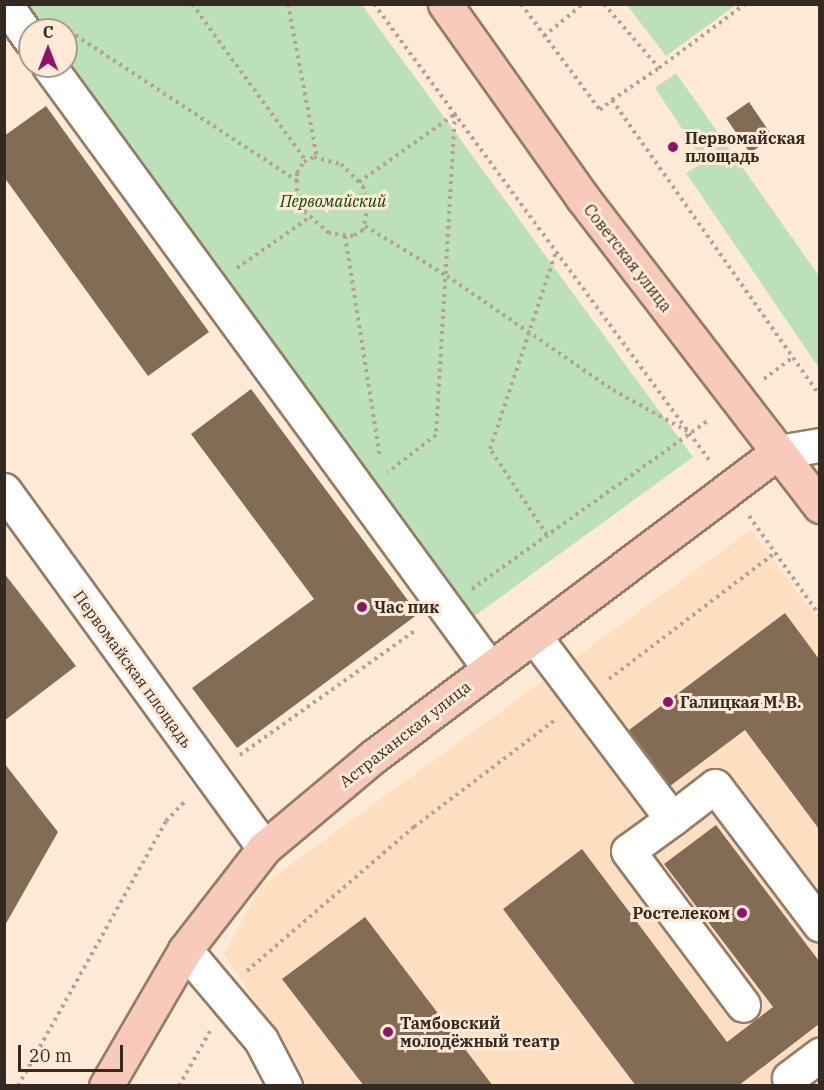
<!DOCTYPE html>
<meta charset="utf-8">
<style>
body{margin:0}
#map{position:relative;width:824px;height:1090px;overflow:hidden;background:#feead6;font-family:"IBM Plex Serif",serif}
div>[style]{position:absolute}
.built>*{inset:0;background:#ffdfc1}
.green>*{inset:0;background:#bce1b8}
.building>*{inset:0;background:#836c56}
.path>*{height:4px;margin-top:-2px;transform-origin:0;background:repeating-linear-gradient(90deg,#b2a292 0 3px,transparent 0 7.5px)}
.roads{filter:drop-shadow(2px 0 #947d67) drop-shadow(-2px 0 #947d67) drop-shadow(0 2px #947d67) drop-shadow(0 -2px #947d67)}
.minor>*{height:33px;margin:-16.5px;padding:0 16.5px;transform-origin:16.5px;border-radius:16.5px;background:#fff}
.major>*{height:33px;margin:-16.5px;padding:0 16.5px;transform-origin:16.5px;border-radius:16.5px;background:#f8cabb}
.dots>*{width:16px;height:16px;translate:-50% -50%;box-sizing:border-box;border:3px solid #feead6;border-radius:50%}
span{translate:-50% -50%;white-space:nowrap;text-align:center;line-height:1.15;-webkit-text-stroke:6px #feead6;paint-order:stroke}
.poi-label{font-size:16px;color:#342a21;font-weight:700}
.left{translate:0 -50%;text-align:left}
.right{translate:-100% -50%;text-align:right}
.park-label{font-size:16px;color:#084407;font-style:italic}
.street-label{font-size:16px;color:#342a21}
.frame{position:absolute;inset:0;border:6px solid #342a21;pointer-events:none}
.north{position:absolute;left:18px;top:18px;width:60px;height:60px;box-sizing:border-box;background:#feead6;border:2px solid #ad9d8e;border-radius:50%;rotate:0deg;font-size:16px;font-weight:700;line-height:24px;text-align:center;color:#342a21}
.north::after{content:'';display:block;margin:auto;width:21px;height:27px;background:#94116a;clip-path:polygon(50% 0,100% 100%,50% 72%,0 100%)}
.scale{position:absolute;left:18px;top:1045px;width:105px;height:27px;box-sizing:border-box;border:3px solid #342a21;border-top:0;padding-left:8px;font-size:18px;line-height:21px;white-space:nowrap;color:#342a21;-webkit-text-stroke:4px #feead6;paint-order:stroke}
</style>
<div id="map">
<div class="built">
<div style="clip-path:polygon(751px 530px,819px 621px,819px 1085px,308px 1085px,224px 954px,261px 886px)"></div>
</div>
<div class="green">
<div style="clip-path:polygon(17px 5px,362px 5px,693px 457px,469px 620px,66px 66px,66px 30px,36px 30px)"></div>
<div style="clip-path:polygon(627px 5px,736px 5px,666px 56px)"></div>
<div style="clip-path:polygon(676px 73px,819px 276px,819px 368px,686px 173px,704px 162px,655px 88px)"></div>
</div>
<div class="building">
<div style="clip-path:polygon(749px 102px,773px 137px,750px 153px,726px 118px)"></div>
<div style="clip-path:polygon(46px 106px,209px 332px,148px 376px,4px 177px,4px 136px)"></div>
<div style="clip-path:polygon(251px 389px,418px 614px,237px 748px,192px 688px,314px 599px,191px 434px)"></div>
<div style="clip-path:polygon(4px 573px,76px 666px,4px 721px)"></div>
<div style="clip-path:polygon(785px 613px,819px 659px,819px 829px,745px 730px,670px 786px,629px 730px)"></div>
<div style="clip-path:polygon(4px 763px,58px 832px,4px 927px)"></div>
<div style="clip-path:polygon(716px 825px,819px 961px,819px 1024px,738px 1086px,636px 1086px,503px 909px,582px 849px,727px 1042px,773px 1007px,664px 864px)"></div>
<div style="clip-path:polygon(365px 917px,493px 1086px,364px 1086px,282px 979px)"></div>
</div>
<div class="path">
<div style="left:192px;top:4px;width:194px;rotate:54deg"></div>
<div style="left:288px;top:4px;width:156px;rotate:79.3deg"></div>
<div style="left:374px;top:4px;width:567px;rotate:53.68deg"></div>
<div style="left:521px;top:4px;width:132px;rotate:53.3deg"></div>
<div style="left:600px;top:110px;width:16px;rotate:-40deg"></div>
<div style="left:612px;top:100px;width:362px;rotate:54.9deg"></div>
<div style="left:604px;top:4px;width:84px;rotate:49.3deg"></div>
<div style="left:659px;top:68px;width:107px;rotate:-36.7deg"></div>
<div style="left:63px;top:27px;width:280px;rotate:33.3deg"></div>
<div style="left:544px;top:36px;width:50px;rotate:-39.4deg"></div>
<div style="left:612px;top:100px;width:57px;rotate:-34.2deg"></div>
<div style="left:314px;top:157px;width:28px;rotate:15deg"></div>
<div style="left:341px;top:164px;width:31px;rotate:45deg"></div>
<div style="left:363px;top:186px;width:21px;rotate:76deg"></div>
<div style="left:368px;top:206px;width:25px;rotate:102deg"></div>
<div style="left:363px;top:230px;width:12px;rotate:149deg"></div>
<div style="left:353px;top:236px;width:24px;rotate:-173deg"></div>
<div style="left:329px;top:233px;width:32px;rotate:-139deg"></div>
<div style="left:305px;top:212px;width:22px;rotate:-111deg"></div>
<div style="left:297px;top:191px;width:18px;rotate:-90deg"></div>
<div style="left:297px;top:173px;width:13px;rotate:-58deg"></div>
<div style="left:304px;top:162px;width:11px;rotate:-27deg"></div>
<div style="left:359px;top:182px;width:118px;rotate:-35.3deg"></div>
<div style="left:455px;top:114px;width:322px;rotate:93.4deg"></div>
<div style="left:436px;top:435px;width:61px;rotate:142.4deg"></div>
<div style="left:365px;top:226px;width:96px;rotate:31.4deg"></div>
<div style="left:447px;top:276px;width:201px;rotate:34.5deg"></div>
<div style="left:613px;top:390px;width:85px;rotate:29deg"></div>
<div style="left:345px;top:236px;width:225px;rotate:81deg"></div>
<div style="left:237px;top:268px;width:89px;rotate:-34.9deg"></div>
<div style="left:764px;top:379px;width:36px;rotate:-37deg"></div>
<div style="left:749px;top:516px;width:123px;rotate:54.6deg"></div>
<div style="left:547px;top:535px;width:103px;rotate:-123.5deg"></div>
<div style="left:490px;top:449px;width:208px;rotate:-71.5deg"></div>
<div style="left:472px;top:589px;width:292px;rotate:-35.5deg"></div>
<div style="left:609px;top:679px;width:208px;rotate:-37.2deg"></div>
<div style="left:240px;top:755px;width:217px;rotate:-35.4deg"></div>
<div style="left:247px;top:971px;width:221px;rotate:-40.8deg"></div>
<div style="left:414px;top:827px;width:177px;rotate:-37.2deg"></div>
<div style="left:18px;top:1086px;width:304px;rotate:-60.8deg"></div>
<div style="left:166px;top:821px;width:29px;rotate:-46deg"></div>
<div style="left:179px;top:1086px;width:63px;rotate:-60.6deg"></div>
</div>
<div class="roads">
<div class="minor">
<div style="left:5px;top:4px;width:43px;rotate:54.5deg"></div>
<div style="left:49px;top:66px;width:747px;rotate:53.82deg"></div>
<div style="left:778px;top:452px;width:43px;rotate:-9.5deg"></div>
<div style="left:4px;top:490px;width:442px;rotate:54deg"></div>
<div style="left:534px;top:636px;width:229px;rotate:53deg"></div>
<div style="left:672px;top:819px;width:54px;rotate:144deg"></div>
<div style="left:628px;top:851px;width:192px;rotate:53.2deg"></div>
<div style="left:672px;top:819px;width:54px;rotate:-37.5deg"></div>
<div style="left:715px;top:786px;width:174px;rotate:52.9deg"></div>
<div style="left:185px;top:950px;width:118px;rotate:49.8deg"></div>
<div style="left:261px;top:1040px;width:52px;rotate:62.4deg"></div>
<div style="left:789px;top:1078px;width:39px;rotate:-37deg"></div>
</div>
<div class="major">
<div style="left:445px;top:4px;width:237px;rotate:54.6deg"></div>
<div style="left:582px;top:197px;width:390px;rotate:52.4deg"></div>
<div style="left:106px;top:1086px;width:157px;rotate:-59.8deg"></div>
<div style="left:185px;top:950px;width:129px;rotate:-52.2deg"></div>
<div style="left:264px;top:848px;width:143px;rotate:-39.9deg"></div>
<div style="left:374px;top:756px;width:506px;rotate:-36.96deg"></div>
</div>
</div>
<div class="dots">
<div style="left:673px;top:147px;background:#94116a"></div>
<div style="left:362px;top:607px;background:#94116a"></div>
<div style="left:668px;top:702px;background:#94116a"></div>
<div style="left:742px;top:913px;background:#94116a"></div>
<div style="left:388px;top:1032px;background:#94116a"></div>
</div>
<div class="poi-label">
<span class="left" style="left:685px;top:147px">Первомайская<br>площадь</span>
<span class="left" style="left:374px;top:607px">Час пик</span>
<span class="left" style="left:680px;top:702px">Галицкая М. В.</span>
<span class="right" style="left:730px;top:913px">Ростелеком</span>
<span class="left" style="left:400px;top:1032px">Тамбовский<br>молодёжный театр</span>
</div>
<div class="park-label">
<span style="left:333px;top:201px">Первомайский</span>
</div>
<div class="street-label">
<span style="left:628px;top:258px;rotate:52deg">Советская улица</span>
<span style="left:133px;top:669px;rotate:54deg">Первомайская площадь</span>
<span style="left:405px;top:734px;rotate:-38deg">Астраханская улица</span>
</div>
<div class="frame"></div>
<div class="north">С</div>
<div class="scale">20 m</div>
</div>
